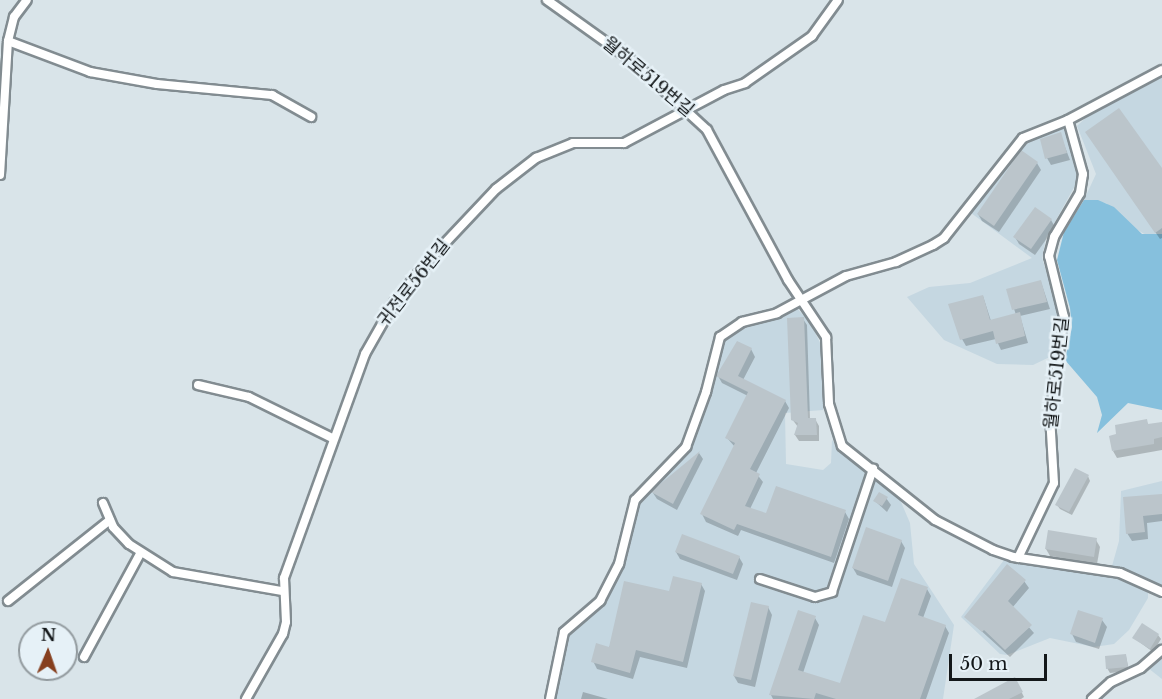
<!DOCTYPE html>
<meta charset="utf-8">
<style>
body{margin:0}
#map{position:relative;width:1162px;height:699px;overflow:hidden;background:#d9e4e9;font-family:"Libre Baskerville","Noto Sans KR",serif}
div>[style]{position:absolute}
.built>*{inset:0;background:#c5d7e1}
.green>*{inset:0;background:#86c0dd}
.shadow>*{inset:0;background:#0003}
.building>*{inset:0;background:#bbc5cb}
.roads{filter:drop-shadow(2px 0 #828c91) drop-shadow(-2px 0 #828c91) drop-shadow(0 2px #828c91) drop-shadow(0 -2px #828c91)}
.service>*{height:8px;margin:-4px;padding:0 4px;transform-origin:4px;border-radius:4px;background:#fff}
span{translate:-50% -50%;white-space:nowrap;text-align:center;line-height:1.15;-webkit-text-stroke:5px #e6f1f7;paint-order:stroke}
.street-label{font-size:18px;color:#131719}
.north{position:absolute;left:18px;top:621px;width:60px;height:60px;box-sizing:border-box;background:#e6f1f7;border:2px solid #929a9e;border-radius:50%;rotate:2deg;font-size:16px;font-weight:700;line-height:24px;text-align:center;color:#131719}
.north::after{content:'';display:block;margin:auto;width:21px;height:27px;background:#863f1e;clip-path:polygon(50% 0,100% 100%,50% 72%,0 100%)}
.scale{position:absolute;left:949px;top:654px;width:98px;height:27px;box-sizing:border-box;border:3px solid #131719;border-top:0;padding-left:8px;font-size:18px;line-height:21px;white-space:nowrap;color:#131719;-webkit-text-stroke:4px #e6f1f7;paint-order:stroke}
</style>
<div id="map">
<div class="built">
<div style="clip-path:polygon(1162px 76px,1162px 234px,1150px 237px,1132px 227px,1106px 203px,1084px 200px,1096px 174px,1077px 126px,1094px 110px)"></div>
<div style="clip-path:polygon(1064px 126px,1077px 160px,1077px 182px,1046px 238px,1042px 258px,1057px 305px,1056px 354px,1033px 365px,997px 364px,944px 340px,907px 297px,929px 287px,970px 283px,1032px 258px,971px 213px,1019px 148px,1033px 137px)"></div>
<div style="clip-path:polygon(795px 306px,811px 324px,824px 351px,823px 410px,785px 413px,786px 464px,823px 470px,831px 463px,832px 440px,850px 460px,898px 495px,910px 523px,914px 564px,954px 625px,943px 699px,555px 699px,568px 632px,598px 611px,621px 573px,639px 500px,691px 447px,711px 395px,724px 342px,737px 331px,775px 318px)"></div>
<div style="clip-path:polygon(1162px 481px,1162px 586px,1112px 566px,1119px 541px,1121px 491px)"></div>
<div style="clip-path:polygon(1004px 560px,1125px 580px,1148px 592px,1148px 598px,1129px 630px,1114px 644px,1094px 647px,1050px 638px,1007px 655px,1000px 654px,961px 617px)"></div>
<div style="clip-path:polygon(1162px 654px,1162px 679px,1148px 668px)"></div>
</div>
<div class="green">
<div style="clip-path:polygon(1084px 200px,1098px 200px,1114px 207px,1142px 234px,1162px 234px,1162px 410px,1128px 403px,1097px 433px,1102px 415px,1097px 397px,1065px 360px,1072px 327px,1070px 308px,1057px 260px,1064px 232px)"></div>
</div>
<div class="shadow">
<div style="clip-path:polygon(1060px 134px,1070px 160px,1051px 165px,1047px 158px)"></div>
<div style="clip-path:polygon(1091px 139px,1162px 172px,1162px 238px,1160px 239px)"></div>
<div style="clip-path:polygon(1037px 163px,1041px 170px,999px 232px,982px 221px,978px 214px)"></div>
<div style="clip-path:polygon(1051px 220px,1055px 227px,1035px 255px,1019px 244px,1015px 237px)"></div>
<div style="clip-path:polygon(1041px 282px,1050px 309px,1020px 316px,1028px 343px,1001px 350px,996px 339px,966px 346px,962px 339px,983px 296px,991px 321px,1016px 315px,1008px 290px)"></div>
<div style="clip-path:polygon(803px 319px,807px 325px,810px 419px,815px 419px,819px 426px,819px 441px,799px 441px,795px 435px,798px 427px,792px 419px)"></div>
<div style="clip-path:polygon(751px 349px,755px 357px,743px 380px,785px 401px,789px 408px,756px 473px,763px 482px,750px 509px,767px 515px,845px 512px,849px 519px,834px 563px,741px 530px,738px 536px,706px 522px,702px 514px,735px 447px,727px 438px,748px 396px,722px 383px,718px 376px)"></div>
<div style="clip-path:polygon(1146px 421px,1149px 425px,1162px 423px,1162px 450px,1117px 458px,1113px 451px)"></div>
<div style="clip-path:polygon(699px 453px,703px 459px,677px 510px,657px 499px,653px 493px)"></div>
<div style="clip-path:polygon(1088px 476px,1090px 481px,1072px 515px,1060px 509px,1057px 505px)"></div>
<div style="clip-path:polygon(1162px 495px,1162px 521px,1147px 523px,1148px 539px,1132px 541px,1127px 533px)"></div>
<div style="clip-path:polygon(886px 498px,891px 505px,887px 512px,875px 501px)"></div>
<div style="clip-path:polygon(1096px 540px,1100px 547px,1097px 564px,1050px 556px,1046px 549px)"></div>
<div style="clip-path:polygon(901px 541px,905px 548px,892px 587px,857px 575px,853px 568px)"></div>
<div style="clip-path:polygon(676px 552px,739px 557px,743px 564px,737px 580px,680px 559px)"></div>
<div style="clip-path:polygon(1024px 581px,1029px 588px,1012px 608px,1034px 633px,1010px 657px,966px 617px)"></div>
<div style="clip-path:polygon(701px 584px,705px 591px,687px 668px,640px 657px,633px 679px,597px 669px,593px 661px,670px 593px)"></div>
<div style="clip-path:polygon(927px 589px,931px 596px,923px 618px,945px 626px,949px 633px,926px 699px,773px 699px,771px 695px,815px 618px,819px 625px,803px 673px,840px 685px,886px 624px)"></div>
<div style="clip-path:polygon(768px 607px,772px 615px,755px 687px,738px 683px,734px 676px)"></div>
<div style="clip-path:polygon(1102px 620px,1107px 627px,1099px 649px,1076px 642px,1072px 634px)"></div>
<div style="clip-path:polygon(1158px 635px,1161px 639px,1153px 652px,1134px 638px)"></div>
<div style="clip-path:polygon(1126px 656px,1129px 671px,1110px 673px,1107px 668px)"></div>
<div style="clip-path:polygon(1015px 679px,1024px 697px,1021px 699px,980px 699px)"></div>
<div style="clip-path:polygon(583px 692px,608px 699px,581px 699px)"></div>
</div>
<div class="building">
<div style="clip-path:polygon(1119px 108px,1162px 168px,1162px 228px,1155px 233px,1085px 132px)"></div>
<div style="clip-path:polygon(1061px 132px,1067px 153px,1045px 159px,1040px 139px)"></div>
<div style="clip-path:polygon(1021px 150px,1038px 162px,994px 226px,977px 214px)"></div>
<div style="clip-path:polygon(1035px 207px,1052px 219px,1031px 249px,1013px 237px)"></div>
<div style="clip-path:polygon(1041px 280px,1047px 302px,1012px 310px,1006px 289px)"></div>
<div style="clip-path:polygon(983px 295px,990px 320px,1020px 312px,1025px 336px,996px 344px,993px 331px,960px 340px,948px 304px)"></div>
<div style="clip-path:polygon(804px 317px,808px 418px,816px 418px,817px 435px,794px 435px,798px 423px,791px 420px,787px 318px)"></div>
<div style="clip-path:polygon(737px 341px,752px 348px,738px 376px,786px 400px,750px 469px,760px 474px,745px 506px,766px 513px,776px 486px,846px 510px,831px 557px,737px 524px,734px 530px,700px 514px,735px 443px,725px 438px,748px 392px,716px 376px)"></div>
<div style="clip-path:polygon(1147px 419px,1148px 424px,1162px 422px,1162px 437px,1154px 439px,1154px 444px,1112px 451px,1109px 436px,1116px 434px,1115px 425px)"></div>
<div style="clip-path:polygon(700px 451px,673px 504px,651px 492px,654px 489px)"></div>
<div style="clip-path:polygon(1075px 468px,1089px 475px,1069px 512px,1055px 505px)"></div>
<div style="clip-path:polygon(879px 492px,888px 497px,882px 506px,873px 501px)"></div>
<div style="clip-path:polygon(1162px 494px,1162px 514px,1143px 516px,1145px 532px,1126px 534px,1123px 497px)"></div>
<div style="clip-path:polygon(866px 527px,902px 540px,888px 581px,852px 568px)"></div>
<div style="clip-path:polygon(1048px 530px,1097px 538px,1094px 557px,1045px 549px)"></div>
<div style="clip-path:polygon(682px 534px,740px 556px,733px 574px,675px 552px)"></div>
<div style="clip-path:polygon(1007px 564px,1026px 580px,1008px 601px,1032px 625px,1005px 650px,984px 630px,982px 632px,964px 617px)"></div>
<div style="clip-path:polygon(673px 576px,702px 583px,683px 662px,636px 650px,630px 673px,591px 662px,596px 643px,609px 647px,624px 581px,669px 591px)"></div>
<div style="clip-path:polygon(901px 578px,928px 587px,918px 615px,946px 625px,920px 699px,836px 699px,816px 693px,814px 699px,769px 695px,798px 610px,816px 616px,798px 670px,840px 683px,863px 615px,885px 622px)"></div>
<div style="clip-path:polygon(751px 602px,769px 606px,751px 680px,733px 676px)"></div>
<div style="clip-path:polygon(1078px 610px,1103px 618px,1095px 643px,1070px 634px)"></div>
<div style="clip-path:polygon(1142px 623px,1159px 634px,1150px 649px,1132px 638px)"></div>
<div style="clip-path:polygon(1126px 654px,1128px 667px,1106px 669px,1105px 656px)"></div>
<div style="clip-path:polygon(1015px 677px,1023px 692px,1009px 699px,974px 699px)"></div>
</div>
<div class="roads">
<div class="service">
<div style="left:547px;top:0;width:103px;rotate:35.5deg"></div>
<div style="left:631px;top:60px;width:103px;rotate:42.6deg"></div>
<div style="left:707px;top:130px;width:170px;rotate:61.6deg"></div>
<div style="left:788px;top:280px;width:69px;rotate:56.3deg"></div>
<div style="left:826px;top:337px;width:67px;rotate:87.4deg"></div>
<div style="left:829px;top:404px;width:44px;rotate:72.8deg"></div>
<div style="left:842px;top:446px;width:119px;rotate:38.5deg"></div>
<div style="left:935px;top:520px;width:65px;rotate:27.3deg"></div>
<div style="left:993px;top:550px;width:21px;rotate:19deg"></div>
<div style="left:1013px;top:557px;width:108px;rotate:8.5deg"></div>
<div style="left:1120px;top:573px;width:46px;rotate:24.3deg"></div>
<div style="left:8px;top:41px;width:88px;rotate:20.7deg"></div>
<div style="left:90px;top:72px;width:68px;rotate:10.2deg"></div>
<div style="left:157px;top:84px;width:116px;rotate:5.5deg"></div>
<div style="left:272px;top:95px;width:45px;rotate:29.4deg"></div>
<div style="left:0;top:175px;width:134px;rotate:-86.6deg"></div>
<div style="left:8px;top:41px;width:25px;rotate:-76deg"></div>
<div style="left:14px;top:17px;width:21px;rotate:-53deg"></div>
<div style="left:198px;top:385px;width:52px;rotate:13.2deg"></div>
<div style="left:249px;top:397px;width:93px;rotate:26.3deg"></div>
<div style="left:103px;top:503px;width:26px;rotate:67deg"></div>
<div style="left:113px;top:527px;width:23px;rotate:47deg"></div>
<div style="left:129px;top:544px;width:52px;rotate:32.5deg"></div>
<div style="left:173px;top:572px;width:111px;rotate:9.9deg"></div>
<div style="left:1018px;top:558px;width:83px;rotate:-64.4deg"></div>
<div style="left:1054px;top:483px;width:67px;rotate:-93.4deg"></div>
<div style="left:1050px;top:416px;width:100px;rotate:-82deg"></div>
<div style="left:1064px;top:317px;width:63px;rotate:-103.8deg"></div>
<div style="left:1049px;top:256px;width:20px;rotate:-75deg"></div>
<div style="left:1054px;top:237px;width:51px;rotate:-59.4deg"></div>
<div style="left:1080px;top:193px;width:19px;rotate:-81deg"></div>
<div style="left:1083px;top:174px;width:56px;rotate:-105.5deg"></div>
<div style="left:760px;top:579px;width:58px;rotate:18.1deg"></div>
<div style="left:815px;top:597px;width:18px;rotate:-16deg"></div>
<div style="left:832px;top:592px;width:130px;rotate:-71.6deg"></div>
<div style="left:8px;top:601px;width:130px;rotate:-38.5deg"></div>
<div style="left:84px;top:657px;width:119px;rotate:-61.5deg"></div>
<div style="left:246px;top:699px;width:75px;rotate:-60.4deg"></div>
<div style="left:283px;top:634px;width:12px;rotate:-76deg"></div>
<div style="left:286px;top:622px;width:44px;rotate:-92.6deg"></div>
<div style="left:284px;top:578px;width:238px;rotate:-70.1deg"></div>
<div style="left:365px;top:354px;width:59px;rotate:-60.4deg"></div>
<div style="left:394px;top:303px;width:55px;rotate:-50.9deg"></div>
<div style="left:429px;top:260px;width:98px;rotate:-46.7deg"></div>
<div style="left:496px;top:189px;width:51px;rotate:-37.8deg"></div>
<div style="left:536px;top:158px;width:40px;rotate:-22deg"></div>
<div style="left:573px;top:143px;width:51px"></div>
<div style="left:624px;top:143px;width:113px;rotate:-27.9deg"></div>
<div style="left:724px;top:90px;width:22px;rotate:-18deg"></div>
<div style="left:745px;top:83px;width:82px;rotate:-35deg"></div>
<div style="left:812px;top:36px;width:44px;rotate:-54.2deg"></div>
<div style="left:550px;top:699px;width:68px;rotate:-78.2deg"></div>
<div style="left:564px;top:632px;width:48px;rotate:-40.7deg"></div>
<div style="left:600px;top:601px;width:42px;rotate:-62.8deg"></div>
<div style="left:619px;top:564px;width:66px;rotate:-76deg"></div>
<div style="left:635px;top:500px;width:74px;rotate:-46.1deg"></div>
<div style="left:686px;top:447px;width:59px;rotate:-70deg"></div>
<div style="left:706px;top:392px;width:57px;rotate:-75.7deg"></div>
<div style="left:720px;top:337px;width:27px;rotate:-34deg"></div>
<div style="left:742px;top:322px;width:36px;rotate:-14deg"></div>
<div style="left:777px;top:313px;width:78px;rotate:-28.2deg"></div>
<div style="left:846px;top:276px;width:52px;rotate:-15.6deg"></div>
<div style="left:896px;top:262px;width:41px;rotate:-24.7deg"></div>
<div style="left:933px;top:245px;width:13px;rotate:-32deg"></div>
<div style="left:944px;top:238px;width:127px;rotate:-51.7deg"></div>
<div style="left:1023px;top:138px;width:48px;rotate:-21.8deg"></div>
<div style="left:1068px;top:120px;width:106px;rotate:-28deg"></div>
<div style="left:1092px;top:699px;width:25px;rotate:-42deg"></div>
<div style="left:1111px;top:682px;width:33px;rotate:-25deg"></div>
<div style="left:1141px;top:668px;width:28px;rotate:-41deg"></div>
</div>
</div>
<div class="street-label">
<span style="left:648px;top:77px;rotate:40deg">월하로519번길</span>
<span style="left:414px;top:283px;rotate:-52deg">귀전로56번길</span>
<span style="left:1057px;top:373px;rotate:-84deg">월하로519번길</span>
</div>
<div class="north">N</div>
<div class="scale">50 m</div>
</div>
